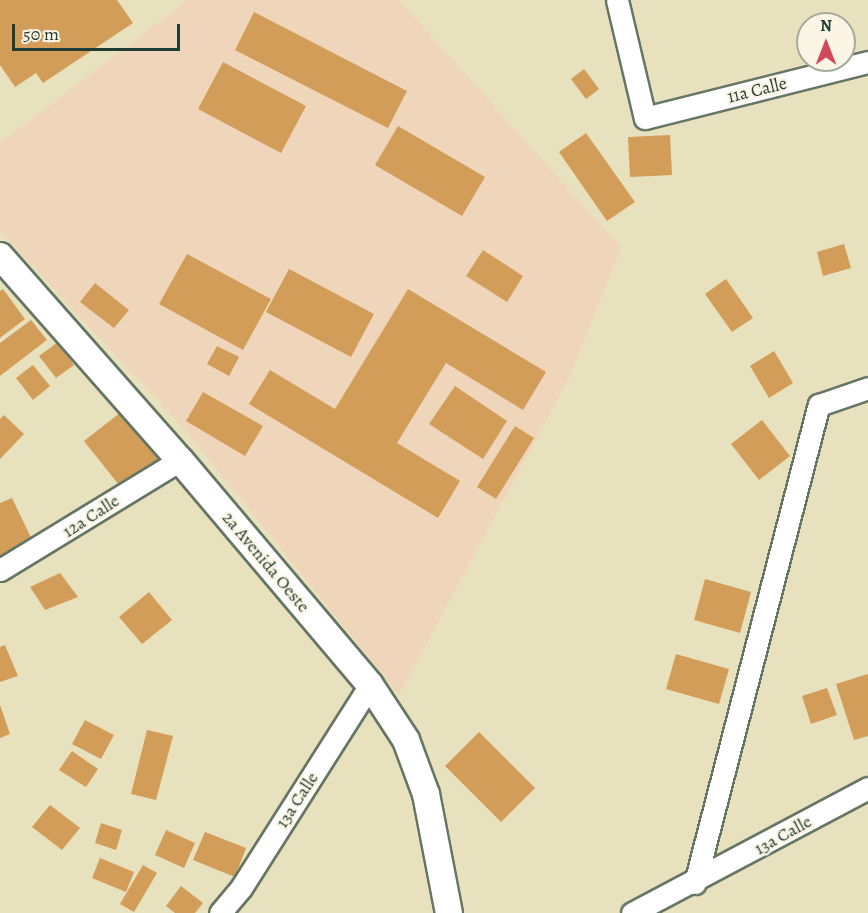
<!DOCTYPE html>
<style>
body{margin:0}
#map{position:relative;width:868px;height:913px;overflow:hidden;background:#e8e1be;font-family:Alegreya,serif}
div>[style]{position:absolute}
.built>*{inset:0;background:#efd6bb}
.building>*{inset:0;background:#d29d58}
.roads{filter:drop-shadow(2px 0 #657664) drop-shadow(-2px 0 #657664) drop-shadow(0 2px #657664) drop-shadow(0 -2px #657664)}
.minor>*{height:21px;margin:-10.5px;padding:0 10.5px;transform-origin:10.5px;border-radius:10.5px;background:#fff}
.tertiary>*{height:26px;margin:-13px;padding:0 13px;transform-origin:13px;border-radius:13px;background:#fff}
span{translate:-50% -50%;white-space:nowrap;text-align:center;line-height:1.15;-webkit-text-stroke:4.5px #fcf5e5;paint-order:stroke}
.street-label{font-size:18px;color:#1f3d34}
.north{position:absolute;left:796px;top:12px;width:60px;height:60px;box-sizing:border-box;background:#fcf5e5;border:2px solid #a4ab9e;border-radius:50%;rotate:0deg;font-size:16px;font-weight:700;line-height:24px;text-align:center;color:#1f3d34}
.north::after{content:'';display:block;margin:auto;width:21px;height:27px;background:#d1495b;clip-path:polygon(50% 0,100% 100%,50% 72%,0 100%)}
.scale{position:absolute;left:12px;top:24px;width:168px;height:27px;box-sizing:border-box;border:3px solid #1f3d34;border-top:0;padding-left:8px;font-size:18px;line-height:21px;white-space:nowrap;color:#1f3d34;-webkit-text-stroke:4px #fcf5e5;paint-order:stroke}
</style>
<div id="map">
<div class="built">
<div style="clip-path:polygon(188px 0,399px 0,621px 248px,570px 376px,399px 695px,186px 431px,0 231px,0 143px)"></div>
</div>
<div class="building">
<div style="clip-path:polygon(0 0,117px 0,133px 23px,43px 83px,36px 73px,15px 87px,0 65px)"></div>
<div style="clip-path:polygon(254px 12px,407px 91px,388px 128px,235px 50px)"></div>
<div style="clip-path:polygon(223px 62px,306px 106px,281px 153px,198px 109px)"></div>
<div style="clip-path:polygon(584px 69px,599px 89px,586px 99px,571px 79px)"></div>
<div style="clip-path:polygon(398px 126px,485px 177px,462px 216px,375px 165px)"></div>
<div style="clip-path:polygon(586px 133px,635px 202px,607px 221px,559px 152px)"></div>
<div style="clip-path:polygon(670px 135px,672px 175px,630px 177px,628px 137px)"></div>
<div style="clip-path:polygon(844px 244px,851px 268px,823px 276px,817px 252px)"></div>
<div style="clip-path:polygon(483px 250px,523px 276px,507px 302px,466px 276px)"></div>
<div style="clip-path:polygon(187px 254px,271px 299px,243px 350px,159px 304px)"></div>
<div style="clip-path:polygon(289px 269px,374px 314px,351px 357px,266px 312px)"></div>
<div style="clip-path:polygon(726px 279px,753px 318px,732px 332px,705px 294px)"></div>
<div style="clip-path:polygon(95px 283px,129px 310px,114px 328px,80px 302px)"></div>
<div style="clip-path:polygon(3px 289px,25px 319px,0 338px,0 291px)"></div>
<div style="clip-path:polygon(408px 289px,546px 372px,523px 410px,446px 363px,397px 443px,460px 481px,438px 518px,249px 404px,270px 370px,335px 409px)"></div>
<div style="clip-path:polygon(31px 320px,47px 340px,0 376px,0 343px)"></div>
<div style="clip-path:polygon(58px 342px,74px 365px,56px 378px,39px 356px)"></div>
<div style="clip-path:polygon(217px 346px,239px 357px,229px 376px,207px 364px)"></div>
<div style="clip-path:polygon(774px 351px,793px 383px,769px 398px,750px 366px)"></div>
<div style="clip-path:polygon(33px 365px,50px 386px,33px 400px,16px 378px)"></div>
<div style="clip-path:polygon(455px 386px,507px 421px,483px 459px,429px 424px)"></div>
<div style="clip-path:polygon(203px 392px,263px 426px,245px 456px,186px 421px)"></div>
<div style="clip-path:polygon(125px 409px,164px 457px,123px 490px,84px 441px)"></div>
<div style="clip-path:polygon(4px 415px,24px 434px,0 459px,0 419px)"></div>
<div style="clip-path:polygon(762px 420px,790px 456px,759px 480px,731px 444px)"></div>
<div style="clip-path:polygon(515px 426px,534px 438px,496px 499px,477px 487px)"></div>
<div style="clip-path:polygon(12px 498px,35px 546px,0 563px,0 503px)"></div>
<div style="clip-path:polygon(60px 573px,78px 597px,45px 610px,30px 587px)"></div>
<div style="clip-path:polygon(705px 579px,751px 592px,740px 633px,694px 620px)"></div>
<div style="clip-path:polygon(149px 592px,172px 620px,142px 644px,119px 617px)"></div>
<div style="clip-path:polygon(5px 645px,18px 676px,0 682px,0 647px)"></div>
<div style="clip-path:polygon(676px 654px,729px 669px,719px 704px,666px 689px)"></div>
<div style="clip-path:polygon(868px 674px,868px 736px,854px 740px,836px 684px)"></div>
<div style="clip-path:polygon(827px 688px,837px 715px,811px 724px,802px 696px)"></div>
<div style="clip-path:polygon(0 705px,10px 734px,0 738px)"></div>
<div style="clip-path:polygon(85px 720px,114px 735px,101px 759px,72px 744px)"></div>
<div style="clip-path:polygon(147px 730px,173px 736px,156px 800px,131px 794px)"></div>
<div style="clip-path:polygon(479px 732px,535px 788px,501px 822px,445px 766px)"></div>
<div style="clip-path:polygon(72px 751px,98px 769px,86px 787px,59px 770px)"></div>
<div style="clip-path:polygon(50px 805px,80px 828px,62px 850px,32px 827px)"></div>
<div style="clip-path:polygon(101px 823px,122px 830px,116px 850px,95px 843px)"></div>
<div style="clip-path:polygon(166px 830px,195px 843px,184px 868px,155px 855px)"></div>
<div style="clip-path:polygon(205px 832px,246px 848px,235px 877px,193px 860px)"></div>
<div style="clip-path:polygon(100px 858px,134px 872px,126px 892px,92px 878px)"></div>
<div style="clip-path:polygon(143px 865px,157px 873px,134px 912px,120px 904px)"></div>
<div style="clip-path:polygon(181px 886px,203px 903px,195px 913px,175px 913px,166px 906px)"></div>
</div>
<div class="roads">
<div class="minor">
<div style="left:617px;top:0;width:121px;rotate:76.7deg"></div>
<div style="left:645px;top:118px;width:230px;rotate:-14.1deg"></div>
<div style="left:0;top:570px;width:211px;rotate:-31.4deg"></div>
<div style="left:695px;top:883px;width:494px;rotate:-75.5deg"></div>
<div style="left:819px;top:405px;width:52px;rotate:-19.1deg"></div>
<div style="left:220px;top:913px;width:33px;rotate:-50deg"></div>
<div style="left:241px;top:888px;width:241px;rotate:-57.6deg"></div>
<div style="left:632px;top:913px;width:267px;rotate:-27.9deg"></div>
</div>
<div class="tertiary">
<div style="left:0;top:256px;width:272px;rotate:48.6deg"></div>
<div style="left:180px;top:460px;width:294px;rotate:49.8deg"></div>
<div style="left:370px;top:685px;width:66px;rotate:56.8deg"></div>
<div style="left:406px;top:740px;width:58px;rotate:69.7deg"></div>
<div style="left:426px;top:794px;width:121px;rotate:79.1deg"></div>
</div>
</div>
<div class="street-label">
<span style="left:757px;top:90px;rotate:-14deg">11a Calle</span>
<span style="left:91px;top:516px;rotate:-33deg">12a Calle</span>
<span style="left:266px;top:562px;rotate:50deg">2a Avenida Oeste</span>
<span style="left:297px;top:800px;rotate:-57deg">13a Calle</span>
<span style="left:783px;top:835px;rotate:-29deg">13a Calle</span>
</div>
<div class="north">N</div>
<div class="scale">50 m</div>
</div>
